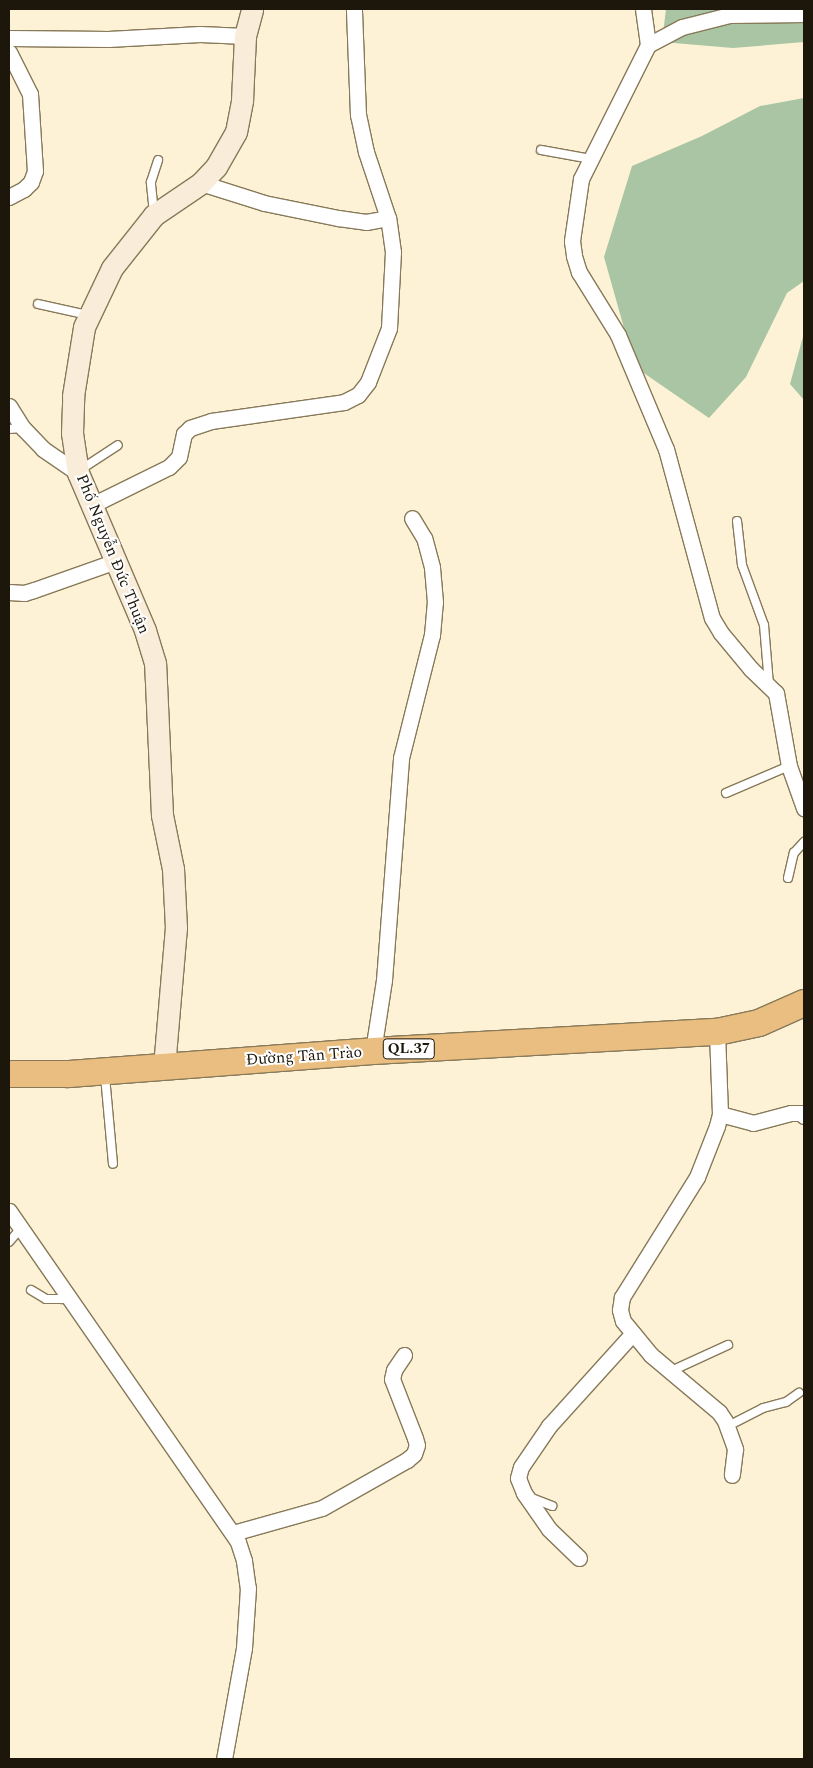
<!DOCTYPE html>
<meta charset="utf-8">
<style>
body{margin:0}
#map{position:relative;width:813px;height:1768px;overflow:hidden;background:#fdf2d5;font-family:Spectral,serif}
div>[style]{position:absolute}
.forest>*{inset:0;background:#a9c5a3}
.roads{filter:drop-shadow(1px 0 #877959) drop-shadow(-1px 0 #877959) drop-shadow(0 1px #877959) drop-shadow(0 -1px #877959)}
.lane>*{height:8px;margin:-4px;padding:0 4px;transform-origin:4px;border-radius:4px;background:#fff}
.street>*{height:15px;margin:-7.5px;padding:0 7.5px;transform-origin:7.5px;border-radius:7.5px;background:#fff}
.secondary>*{height:21px;margin:-10.5px;padding:0 10.5px;transform-origin:10.5px;border-radius:10.5px;background:#f9ecd9}
.highway>*{height:26px;margin:-13px;padding:0 13px;transform-origin:13px;border-radius:13px;background:#eabe80}
span{translate:-50% -50%;white-space:nowrap;text-align:center;line-height:1.15;-webkit-text-stroke:4px #fff;paint-order:stroke}
.shield-label span{padding:1px 4px;background:#fff;border:1px solid;border-radius:4px;-webkit-text-stroke-width:0}
.shield-label{font-size:15px;color:#1c170a;font-weight:700}
.street-label{font-size:16px;color:#1c170a}
.frame{position:absolute;inset:0;border:10px solid #1c170a;pointer-events:none}
</style>
<div id="map">
<div class="forest">
<div style="clip-path:polygon(666px 9px,804px 9px,804px 42px,733px 48px,662px 42px)"></div>
<div style="clip-path:polygon(804px 98px,804px 281px,787px 293px,746px 377px,709px 418px,635px 367px,604px 257px,632px 166px,702px 136px,760px 106px)"></div>
<div style="clip-path:polygon(804px 333px,804px 400px,790px 384px)"></div>
</div>
<div class="roads">
<div class="lane">
<div style="left:541px;top:150px;width:51px;rotate:10.2deg"></div>
<div style="left:154px;top:213px;width:31px;rotate:-96deg"></div>
<div style="left:151px;top:182px;width:23px;rotate:-72deg"></div>
<div style="left:38px;top:304px;width:51px;rotate:12.4deg"></div>
<div style="left:9px;top:429px;width:14px;rotate:-4deg"></div>
<div style="left:80px;top:470px;width:45px;rotate:-33.3deg"></div>
<div style="left:737px;top:521px;width:44px;rotate:83.5deg"></div>
<div style="left:742px;top:565px;width:64px;rotate:69.9deg"></div>
<div style="left:764px;top:625px;width:60px;rotate:85.2deg"></div>
<div style="left:726px;top:793px;width:69px;rotate:-23.2deg"></div>
<div style="left:788px;top:878px;width:26px;rotate:-77deg"></div>
<div style="left:794px;top:853px;width:15px;rotate:-48deg"></div>
<div style="left:105px;top:1076px;width:88px;rotate:84.8deg"></div>
<div style="left:9px;top:1242px;width:18px;rotate:-49deg"></div>
<div style="left:31px;top:1290px;width:17px;rotate:31deg"></div>
<div style="left:46px;top:1299px;width:16px"></div>
<div style="left:62px;top:1299px;width:7px;rotate:-27deg"></div>
<div style="left:669px;top:1372px;width:65px;rotate:-24.6deg"></div>
<div style="left:728px;top:1426px;width:39px;rotate:-27deg"></div>
<div style="left:763px;top:1408px;width:24px;rotate:-15deg"></div>
<div style="left:786px;top:1402px;width:16px;rotate:-35deg"></div>
<div style="left:529px;top:1497px;width:25px;rotate:21deg"></div>
</div>
<div class="street">
<div style="left:643px;top:9px;width:36px;rotate:82deg"></div>
<div style="left:648px;top:45px;width:150px;rotate:116.6deg"></div>
<div style="left:581px;top:179px;width:63px;rotate:98.3deg"></div>
<div style="left:572px;top:241px;width:15px;rotate:82deg"></div>
<div style="left:574px;top:256px;width:17px;rotate:73deg"></div>
<div style="left:579px;top:272px;width:74px;rotate:58.2deg"></div>
<div style="left:618px;top:335px;width:124px;rotate:67.2deg"></div>
<div style="left:666px;top:449px;width:175px;rotate:74.8deg"></div>
<div style="left:712px;top:618px;width:17px;rotate:59deg"></div>
<div style="left:721px;top:633px;width:47px;rotate:50.2deg"></div>
<div style="left:751px;top:669px;width:35px;rotate:44deg"></div>
<div style="left:776px;top:693px;width:74px;rotate:79.9deg"></div>
<div style="left:789px;top:766px;width:45px;rotate:70.3deg"></div>
<div style="left:9px;top:38px;width:99px;rotate:0.6deg"></div>
<div style="left:108px;top:39px;width:92px;rotate:-3.1deg"></div>
<div style="left:200px;top:34px;width:45px;rotate:2.5deg"></div>
<div style="left:648px;top:45px;width:38px;rotate:-28deg"></div>
<div style="left:682px;top:27px;width:49px;rotate:-14.3deg"></div>
<div style="left:729px;top:15px;width:75px;rotate:-0.8deg"></div>
<div style="left:9px;top:52px;width:47px;rotate:63.4deg"></div>
<div style="left:30px;top:94px;width:77px;rotate:86.3deg"></div>
<div style="left:35px;top:171px;width:12px;rotate:110deg"></div>
<div style="left:31px;top:182px;width:10px;rotate:135deg"></div>
<div style="left:24px;top:189px;width:17px;rotate:152deg"></div>
<div style="left:201px;top:183px;width:66px;rotate:17.6deg"></div>
<div style="left:264px;top:203px;width:76px;rotate:11.5deg"></div>
<div style="left:338px;top:218px;width:28px;rotate:8deg"></div>
<div style="left:366px;top:222px;width:22px;rotate:-10deg"></div>
<div style="left:9px;top:406px;width:26px;rotate:58deg"></div>
<div style="left:23px;top:428px;width:29px;rotate:46deg"></div>
<div style="left:43px;top:449px;width:42px;rotate:34.4deg"></div>
<div style="left:92px;top:505px;width:86px;rotate:-26.3deg"></div>
<div style="left:169px;top:467px;width:14px;rotate:-45deg"></div>
<div style="left:179px;top:457px;width:24px;rotate:-78deg"></div>
<div style="left:184px;top:434px;width:8px;rotate:-45deg"></div>
<div style="left:190px;top:428px;width:22px;rotate:-18deg"></div>
<div style="left:211px;top:421px;width:134px;rotate:-8.1deg"></div>
<div style="left:344px;top:402px;width:16px;rotate:-27deg"></div>
<div style="left:358px;top:395px;width:16px;rotate:-52deg"></div>
<div style="left:368px;top:382px;width:58px;rotate:-68.7deg"></div>
<div style="left:389px;top:328px;width:76px;rotate:-87deg"></div>
<div style="left:393px;top:252px;width:34px;rotate:-98deg"></div>
<div style="left:388px;top:218px;width:70px;rotate:-108.4deg"></div>
<div style="left:366px;top:152px;width:38px;rotate:-102deg"></div>
<div style="left:358px;top:115px;width:106px;rotate:-92.2deg"></div>
<div style="left:9px;top:592px;width:15px;rotate:4deg"></div>
<div style="left:24px;top:593px;width:10px;rotate:-17deg"></div>
<div style="left:34px;top:590px;width:87px;rotate:-19.5deg"></div>
<div style="left:717px;top:1032px;width:82px;rotate:87.9deg"></div>
<div style="left:720px;top:1114px;width:12px;rotate:104deg"></div>
<div style="left:717px;top:1126px;width:55px;rotate:111.4deg"></div>
<div style="left:697px;top:1177px;width:142px;rotate:122deg"></div>
<div style="left:622px;top:1297px;width:13px;rotate:99deg"></div>
<div style="left:620px;top:1310px;width:11px;rotate:75deg"></div>
<div style="left:623px;top:1321px;width:44px;rotate:50.5deg"></div>
<div style="left:651px;top:1355px;width:89px;rotate:40deg"></div>
<div style="left:719px;top:1412px;width:11px;rotate:56deg"></div>
<div style="left:725px;top:1421px;width:30px;rotate:70deg"></div>
<div style="left:735px;top:1449px;width:26px;rotate:97deg"></div>
<div style="left:373px;top:1051px;width:72px;rotate:-81.2deg"></div>
<div style="left:384px;top:980px;width:223px;rotate:-85.6deg"></div>
<div style="left:401px;top:758px;width:127px;rotate:-75.9deg"></div>
<div style="left:432px;top:635px;width:33px;rotate:-85deg"></div>
<div style="left:435px;top:602px;width:35px;rotate:-95deg"></div>
<div style="left:432px;top:567px;width:30px;rotate:-105deg"></div>
<div style="left:424px;top:538px;width:23px;rotate:-121deg"></div>
<div style="left:720px;top:1114px;width:34px;rotate:15deg"></div>
<div style="left:753px;top:1123px;width:39px;rotate:-15deg"></div>
<div style="left:791px;top:1113px;width:10px"></div>
<div style="left:801px;top:1113px;width:4px;rotate:45deg"></div>
<div style="left:9px;top:1211px;width:402px;rotate:55.3deg"></div>
<div style="left:238px;top:1542px;width:20px;rotate:72deg"></div>
<div style="left:244px;top:1561px;width:27px;rotate:82deg"></div>
<div style="left:248px;top:1588px;width:60px;rotate:93.8deg"></div>
<div style="left:244px;top:1648px;width:113px;rotate:100.2deg"></div>
<div style="left:233px;top:1533px;width:92px;rotate:-15.7deg"></div>
<div style="left:322px;top:1508px;width:98px;rotate:-29.5deg"></div>
<div style="left:407px;top:1460px;width:9px;rotate:-41deg"></div>
<div style="left:414px;top:1454px;width:9px;rotate:-72deg"></div>
<div style="left:417px;top:1445px;width:7px;rotate:-106deg"></div>
<div style="left:415px;top:1438px;width:63px;rotate:-111.3deg"></div>
<div style="left:392px;top:1379px;width:9px;rotate:-77deg"></div>
<div style="left:394px;top:1370px;width:18px;rotate:-56deg"></div>
<div style="left:579px;top:1558px;width:42px;rotate:-136deg"></div>
<div style="left:549px;top:1529px;width:44px;rotate:-124.8deg"></div>
<div style="left:524px;top:1493px;width:16px;rotate:-112deg"></div>
<div style="left:518px;top:1478px;width:11px;rotate:-75deg"></div>
<div style="left:521px;top:1467px;width:50px;rotate:-55.7deg"></div>
<div style="left:549px;top:1426px;width:125px;rotate:-47.9deg"></div>
</div>
<div class="secondary">
<div style="left:164px;top:1067px;width:140px;rotate:-85.1deg"></div>
<div style="left:176px;top:928px;width:59px;rotate:-92.9deg"></div>
<div style="left:173px;top:869px;width:55px;rotate:-101.5deg"></div>
<div style="left:162px;top:815px;width:152px;rotate:-92.6deg"></div>
<div style="left:155px;top:663px;width:34px;rotate:-107deg"></div>
<div style="left:145px;top:630px;width:171px;rotate:-113.1deg"></div>
<div style="left:78px;top:473px;width:40px;rotate:-98.5deg"></div>
<div style="left:72px;top:433px;width:37px;rotate:-88deg"></div>
<div style="left:73px;top:396px;width:70px;rotate:-80.9deg"></div>
<div style="left:84px;top:327px;width:65px;rotate:-64.6deg"></div>
<div style="left:112px;top:268px;width:68px;rotate:-51.6deg"></div>
<div style="left:154px;top:215px;width:57px;rotate:-34.2deg"></div>
<div style="left:201px;top:183px;width:22px;rotate:-47deg"></div>
<div style="left:216px;top:167px;width:40px;rotate:-60.3deg"></div>
<div style="left:236px;top:132px;width:33px;rotate:-79deg"></div>
<div style="left:242px;top:100px;width:64px;rotate:-87.3deg"></div>
<div style="left:245px;top:36px;width:28px;rotate:-75deg"></div>
</div>
<div class="highway">
<div style="left:9px;top:1074px;width:60px"></div>
<div style="left:69px;top:1074px;width:305px;rotate:-4.3deg"></div>
<div style="left:373px;top:1051px;width:345px;rotate:-3.2deg"></div>
<div style="left:717px;top:1032px;width:43px;rotate:-12.1deg"></div>
<div style="left:759px;top:1023px;width:49px;rotate:-24deg"></div>
</div>
</div>
<div class="shield-label">
<span style="left:409px;top:1049px">QL.37</span>
</div>
<div class="street-label">
<span style="left:113px;top:554px;rotate:68deg">Phố Nguyễn Đức Thuận</span>
<span style="left:304px;top:1056px;rotate:-4deg">Đường Tân Trào</span>
</div>
<div class="frame"></div>
</div>
